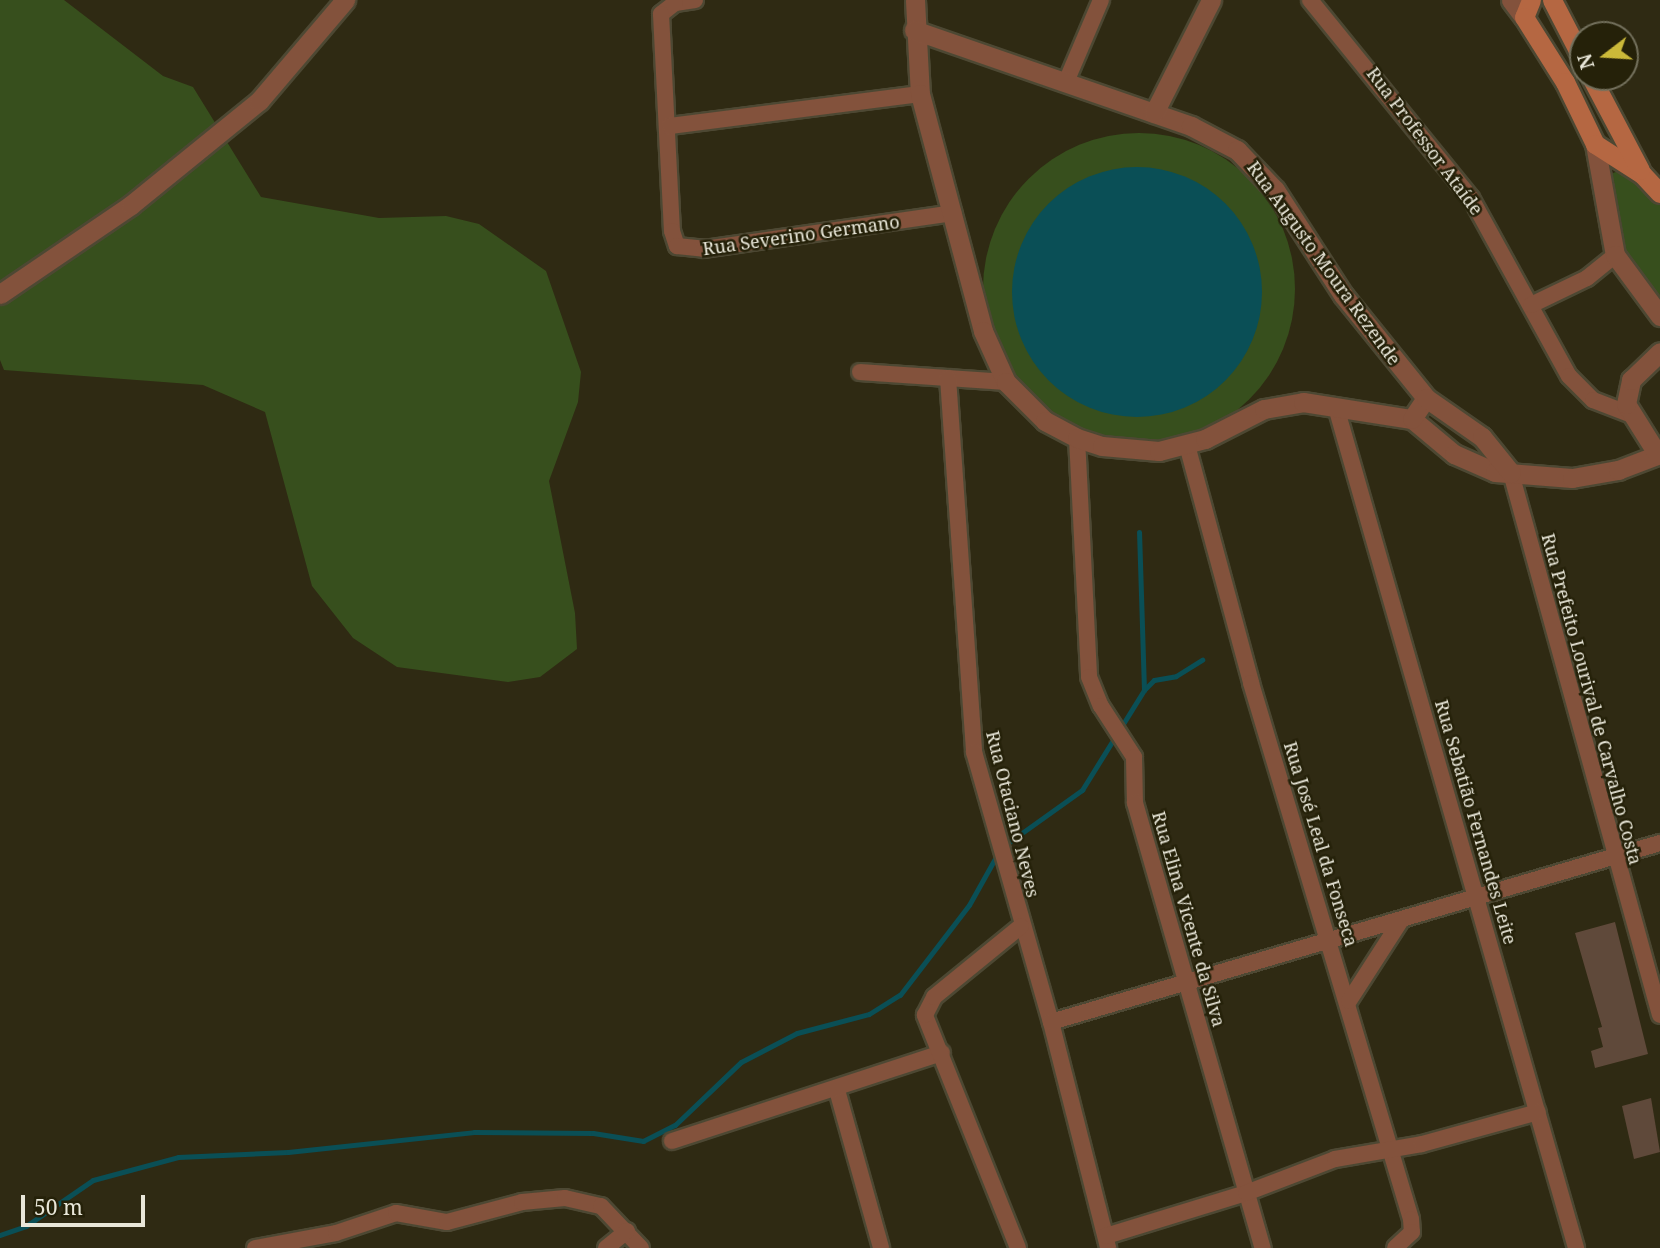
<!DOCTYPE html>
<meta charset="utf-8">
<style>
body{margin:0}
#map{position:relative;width:1660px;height:1248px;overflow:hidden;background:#2f2a13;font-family:"Noto Serif",serif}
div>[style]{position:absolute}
.green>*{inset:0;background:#374f1d}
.round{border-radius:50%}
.water>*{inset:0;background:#0a4f56}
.stream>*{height:5px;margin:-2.5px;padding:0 2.5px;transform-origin:2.5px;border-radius:2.5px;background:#0a4f56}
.building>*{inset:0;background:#5f493a}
.roads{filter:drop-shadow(2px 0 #4d4833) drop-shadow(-2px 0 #4d4833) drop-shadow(0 2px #4d4833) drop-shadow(0 -2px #4d4833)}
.minor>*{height:16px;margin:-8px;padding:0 8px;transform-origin:8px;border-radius:8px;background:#83523c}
.tertiary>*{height:19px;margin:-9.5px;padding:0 9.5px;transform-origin:9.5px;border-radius:9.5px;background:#83523c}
.secondary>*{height:19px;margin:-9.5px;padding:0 9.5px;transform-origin:9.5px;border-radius:9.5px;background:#b56742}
span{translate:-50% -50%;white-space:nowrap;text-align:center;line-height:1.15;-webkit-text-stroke:5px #252109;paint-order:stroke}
.street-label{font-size:18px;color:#e9e7d9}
.north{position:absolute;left:1569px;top:21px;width:70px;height:70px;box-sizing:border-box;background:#252109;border:2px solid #73705c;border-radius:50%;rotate:253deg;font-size:19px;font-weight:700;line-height:28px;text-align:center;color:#e9e7d9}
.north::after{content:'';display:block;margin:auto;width:24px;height:32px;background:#cbb939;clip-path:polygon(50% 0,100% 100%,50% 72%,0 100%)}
.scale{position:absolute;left:21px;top:1195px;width:124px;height:32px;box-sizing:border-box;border:4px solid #e9e7d9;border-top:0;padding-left:9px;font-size:21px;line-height:24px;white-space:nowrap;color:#e9e7d9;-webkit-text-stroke:5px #252109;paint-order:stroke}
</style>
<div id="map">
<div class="green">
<div style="clip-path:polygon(0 0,64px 0,163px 76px,193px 87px,261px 197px,379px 218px,446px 216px,479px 224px,546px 271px,581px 372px,578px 402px,549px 481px,575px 613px,577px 649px,540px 677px,508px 682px,397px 667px,353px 638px,312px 586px,265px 412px,203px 385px,4px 370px,0 360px)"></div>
<div class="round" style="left:983px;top:133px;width:312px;height:312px"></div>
<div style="clip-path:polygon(1624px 168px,1660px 193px,1660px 316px,1624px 268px,1607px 176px)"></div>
</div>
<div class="water">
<div class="round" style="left:1012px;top:167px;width:250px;height:250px"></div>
</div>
<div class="stream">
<div style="left:1144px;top:690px;width:14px;rotate:-45deg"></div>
<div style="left:1154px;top:680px;width:22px;rotate:-10deg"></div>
<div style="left:1176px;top:676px;width:31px;rotate:-32deg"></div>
<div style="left:1005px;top:845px;width:95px;rotate:-35.5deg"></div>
<div style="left:1082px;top:790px;width:118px;rotate:-58.2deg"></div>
<div style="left:1144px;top:690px;width:158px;rotate:-91.8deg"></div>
<div style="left:0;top:1235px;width:28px;rotate:-19deg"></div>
<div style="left:26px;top:1226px;width:81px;rotate:-34.5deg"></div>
<div style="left:93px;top:1180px;width:88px;rotate:-15.1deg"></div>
<div style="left:178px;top:1157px;width:110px;rotate:-2.6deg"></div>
<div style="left:288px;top:1152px;width:187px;rotate:-6.1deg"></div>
<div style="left:474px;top:1132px;width:119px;rotate:0.5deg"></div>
<div style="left:593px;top:1133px;width:51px;rotate:9.1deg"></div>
<div style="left:643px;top:1141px;width:36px;rotate:-27deg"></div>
<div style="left:675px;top:1125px;width:91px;rotate:-43.7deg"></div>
<div style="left:741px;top:1062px;width:63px;rotate:-27.4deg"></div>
<div style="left:797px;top:1033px;width:74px;rotate:-14.8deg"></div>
<div style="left:869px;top:1014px;width:36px;rotate:-32deg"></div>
<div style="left:900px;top:995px;width:113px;rotate:-52.5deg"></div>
<div style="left:969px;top:905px;width:57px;rotate:-60.8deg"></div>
</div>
<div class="building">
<div style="clip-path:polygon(1615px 922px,1648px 1054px,1595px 1068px,1591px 1051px,1603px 1047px,1598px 1028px,1602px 1027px,1575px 933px)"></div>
<div style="clip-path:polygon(1651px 1098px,1660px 1152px,1634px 1159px,1622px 1106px)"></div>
</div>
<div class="roads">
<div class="minor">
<div style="left:695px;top:0;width:20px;rotate:171deg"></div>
<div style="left:675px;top:3px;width:18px;rotate:142deg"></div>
<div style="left:661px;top:14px;width:217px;rotate:87.1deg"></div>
<div style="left:672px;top:231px;width:16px;rotate:72deg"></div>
<div style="left:677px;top:246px;width:27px;rotate:6deg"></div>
<div style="left:704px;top:249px;width:252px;rotate:-8.2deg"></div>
<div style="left:1310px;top:0;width:255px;rotate:50.9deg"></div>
<div style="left:1471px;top:198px;width:203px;rotate:61.2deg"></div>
<div style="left:1569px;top:376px;width:34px;rotate:45deg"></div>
<div style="left:1593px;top:400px;width:39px;rotate:21deg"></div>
<div style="left:1066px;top:82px;width:89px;rotate:-66.9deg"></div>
<div style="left:670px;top:126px;width:252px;rotate:-7.3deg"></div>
<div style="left:1531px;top:305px;width:62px;rotate:-25.7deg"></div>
<div style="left:1587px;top:278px;width:36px;rotate:-39deg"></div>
<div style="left:860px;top:372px;width:146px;rotate:3.9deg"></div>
<div style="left:948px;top:378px;width:375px;rotate:86deg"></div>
<div style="left:974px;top:752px;width:281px;rotate:74.1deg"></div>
<div style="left:1051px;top:1022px;width:233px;rotate:75.8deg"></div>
<div style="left:1336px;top:407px;width:875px;rotate:74.07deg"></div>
<div style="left:1077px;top:438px;width:239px;rotate:87.1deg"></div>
<div style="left:1089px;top:677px;width:31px;rotate:68deg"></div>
<div style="left:1101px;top:706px;width:61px;rotate:57.1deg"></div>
<div style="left:1134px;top:757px;width:46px;rotate:88.8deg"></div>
<div style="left:1135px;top:803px;width:463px;rotate:74deg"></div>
<div style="left:1187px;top:445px;width:246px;rotate:74.9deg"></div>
<div style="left:1251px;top:683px;width:559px;rotate:73.38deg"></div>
<div style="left:1411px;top:1219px;width:13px;rotate:86deg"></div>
<div style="left:1412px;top:1232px;width:23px;rotate:137deg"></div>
<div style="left:1511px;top:473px;width:562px;rotate:74.63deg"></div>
<div style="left:1349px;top:1001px;width:94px;rotate:-57.2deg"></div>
<div style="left:1051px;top:1022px;width:635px;rotate:-16.38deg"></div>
<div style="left:837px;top:1090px;width:164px;rotate:74.4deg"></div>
<div style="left:672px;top:1141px;width:284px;rotate:-18.1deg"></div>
<div style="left:1106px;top:1236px;width:146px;rotate:-17.1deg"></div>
<div style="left:1246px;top:1193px;width:95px;rotate:-20.9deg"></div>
<div style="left:1335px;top:1159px;width:88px;rotate:-9.8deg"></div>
<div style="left:1422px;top:1144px;width:120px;rotate:-15.4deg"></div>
<div style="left:255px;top:1248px;width:82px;rotate:-10.5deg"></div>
<div style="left:336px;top:1233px;width:63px;rotate:-18.4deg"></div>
<div style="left:396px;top:1213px;width:52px;rotate:10deg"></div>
<div style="left:447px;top:1222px;width:78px;rotate:-14.9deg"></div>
<div style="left:522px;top:1202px;width:43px;rotate:-5.3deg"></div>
<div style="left:565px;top:1198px;width:37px;rotate:13deg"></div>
<div style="left:601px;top:1206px;width:58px;rotate:46.4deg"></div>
<div style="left:606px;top:1248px;width:27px;rotate:-39deg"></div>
<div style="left:1018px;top:1248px;width:251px;rotate:-111.8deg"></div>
<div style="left:925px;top:1015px;width:20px;rotate:-63deg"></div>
<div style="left:934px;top:997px;width:112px;rotate:-39.2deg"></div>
</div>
<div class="tertiary">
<div style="left:915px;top:0;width:94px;rotate:87deg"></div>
<div style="left:920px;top:94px;width:245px;rotate:75.1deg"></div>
<div style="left:983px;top:331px;width:56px;rotate:65.7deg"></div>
<div style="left:1006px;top:382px;width:55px;rotate:45deg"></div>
<div style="left:1045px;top:421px;width:36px;rotate:28deg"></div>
<div style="left:1077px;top:438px;width:26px;rotate:18deg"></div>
<div style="left:1102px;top:446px;width:57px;rotate:5deg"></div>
<div style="left:1159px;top:451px;width:48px;rotate:-14.6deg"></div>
<div style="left:1205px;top:439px;width:66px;rotate:-27deg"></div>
<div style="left:1264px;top:409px;width:40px;rotate:-10deg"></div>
<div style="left:1303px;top:402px;width:110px;rotate:8.9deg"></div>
<div style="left:1412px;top:419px;width:55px;rotate:39.8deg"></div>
<div style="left:1454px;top:454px;width:45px;rotate:23.7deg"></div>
<div style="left:1495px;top:472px;width:77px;rotate:4.5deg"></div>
<div style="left:1572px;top:478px;width:47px;rotate:-9.9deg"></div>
<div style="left:1618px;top:470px;width:45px;rotate:-20.9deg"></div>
<div style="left:1511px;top:0;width:21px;rotate:53deg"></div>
<div style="left:914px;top:30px;width:293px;rotate:19.1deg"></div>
<div style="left:1191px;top:126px;width:52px;rotate:27.6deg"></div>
<div style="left:1237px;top:150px;width:55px;rotate:46.5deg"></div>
<div style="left:1275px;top:190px;width:125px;rotate:57.1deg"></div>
<div style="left:1343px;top:295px;width:132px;rotate:51.1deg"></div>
<div style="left:1426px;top:398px;width:25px;rotate:124deg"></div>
<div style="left:1154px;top:113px;width:127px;rotate:-63.2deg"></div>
<div style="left:1595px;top:144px;width:113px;rotate:79.8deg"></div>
<div style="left:1615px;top:255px;width:76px;rotate:53.6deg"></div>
<div style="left:0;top:294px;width:158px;rotate:-34.2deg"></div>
<div style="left:131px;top:205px;width:165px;rotate:-39.1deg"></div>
<div style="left:259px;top:101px;width:133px;rotate:-49.6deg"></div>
<div style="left:1426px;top:398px;width:68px;rotate:34.9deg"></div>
<div style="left:1482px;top:437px;width:46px;rotate:51.1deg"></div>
<div style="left:1658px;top:455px;width:60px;rotate:-122.1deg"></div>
<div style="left:1626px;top:404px;width:25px;rotate:-78deg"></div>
<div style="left:1631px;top:380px;width:40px;rotate:-44deg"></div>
</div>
<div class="secondary">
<div style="left:1531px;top:0;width:18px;rotate:112deg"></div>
<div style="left:1524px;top:17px;width:77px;rotate:57.8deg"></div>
<div style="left:1565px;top:82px;width:69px;rotate:64.2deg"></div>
<div style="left:1595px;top:144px;width:56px;rotate:32.6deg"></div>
<div style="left:1642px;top:174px;width:26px;rotate:47deg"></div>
<div style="left:1552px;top:0;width:68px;rotate:62.7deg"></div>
<div style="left:1591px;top:77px;width:105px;rotate:62.2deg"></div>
</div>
</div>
<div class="street-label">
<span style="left:1425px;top:141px;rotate:53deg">Rua Professor Ataíde</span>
<span style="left:801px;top:235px;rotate:-8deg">Rua Severino Germano</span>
<span style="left:1324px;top:263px;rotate:54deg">Rua Augusto Moura Rezende</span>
<span style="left:1592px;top:699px;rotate:75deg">Rua Prefeito Lourival de Carvalho Costa</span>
<span style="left:1013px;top:814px;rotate:76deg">Rua Otaciano Neves</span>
<span style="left:1476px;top:822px;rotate:74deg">Rua Sebatião Fernandes Leite</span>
<span style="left:1321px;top:844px;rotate:73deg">Rua José Leal da Fonseca</span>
<span style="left:1189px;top:919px;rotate:74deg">Rua Elina Vicente da Silva</span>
</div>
<div class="north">N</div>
<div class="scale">50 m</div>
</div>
